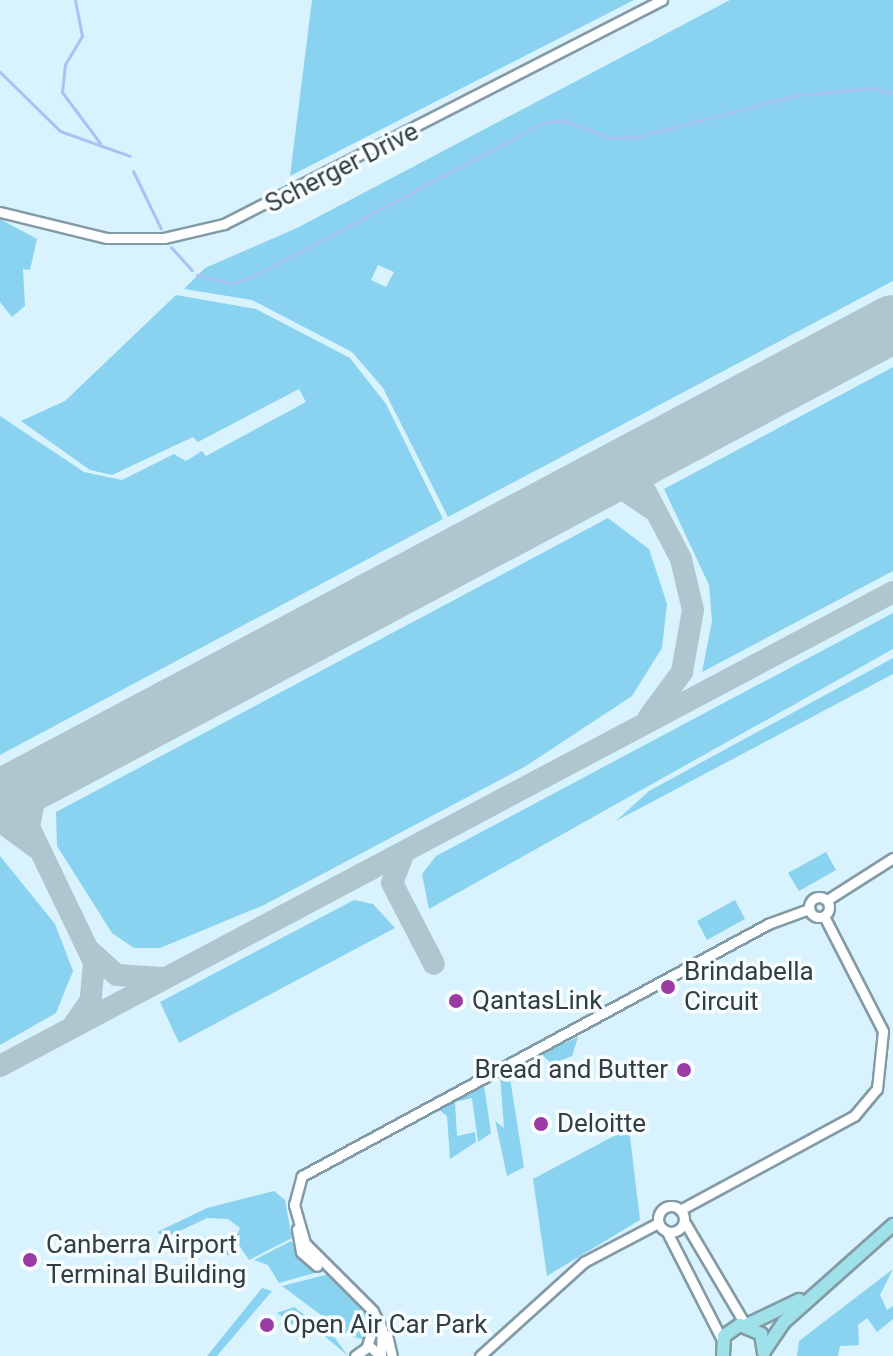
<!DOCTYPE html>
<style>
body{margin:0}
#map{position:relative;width:893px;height:1356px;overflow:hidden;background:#d9f3fe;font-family:Roboto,sans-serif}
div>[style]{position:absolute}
.green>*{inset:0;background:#89d2f0}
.stream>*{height:3px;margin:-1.5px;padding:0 1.5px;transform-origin:1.5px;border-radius:1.5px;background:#a9c2f5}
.taxiway>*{height:22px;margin:-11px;padding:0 11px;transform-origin:11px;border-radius:11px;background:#afc6ce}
.runway>*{height:58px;margin:-29px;padding:0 29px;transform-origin:29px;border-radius:29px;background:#afc6ce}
.roads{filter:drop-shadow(2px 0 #839ba6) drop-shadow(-2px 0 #839ba6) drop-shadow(0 2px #839ba6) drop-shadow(0 -2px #839ba6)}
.minor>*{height:9px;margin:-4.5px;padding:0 4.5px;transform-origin:4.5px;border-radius:4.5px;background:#fff}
.minor>.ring{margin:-4.5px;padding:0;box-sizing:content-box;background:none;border:9px solid #fff;border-radius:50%}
.major>*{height:12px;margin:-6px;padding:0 6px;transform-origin:6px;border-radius:6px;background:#9ee1e9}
.dots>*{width:22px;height:22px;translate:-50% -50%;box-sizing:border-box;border:4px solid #f7fcfe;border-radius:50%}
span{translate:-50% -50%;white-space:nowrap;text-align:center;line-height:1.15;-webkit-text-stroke:7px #f7fcfe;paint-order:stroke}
.street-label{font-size:26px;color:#333e42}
.poi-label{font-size:26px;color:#333e42}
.left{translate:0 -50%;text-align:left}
.right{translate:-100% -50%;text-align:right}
</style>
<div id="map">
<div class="green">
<div style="clip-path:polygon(312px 0,634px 0,290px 176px)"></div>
<div style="clip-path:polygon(evenodd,730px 0,893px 0,893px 281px,448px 517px,383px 388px,352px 352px,252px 300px,184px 289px,205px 268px,297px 228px,730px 0,378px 265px,394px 272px,386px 287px,371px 280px,378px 265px)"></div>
<div style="clip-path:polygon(0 219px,37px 239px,30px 270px,23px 269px,25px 306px,12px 317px,0 302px)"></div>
<div style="clip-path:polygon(176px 295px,256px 309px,350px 358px,386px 404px,443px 519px,0 755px,0 416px,84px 472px,122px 480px,174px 454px,186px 461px,202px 451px,206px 456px,306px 402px,299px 389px,198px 442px,193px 437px,112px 475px,90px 470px,21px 421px,65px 401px)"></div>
<div style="clip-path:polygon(893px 367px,893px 571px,702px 672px,712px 621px,709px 585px,664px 489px)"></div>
<div style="clip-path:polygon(608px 518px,649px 549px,667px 604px,662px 648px,632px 696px,526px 766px,264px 905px,160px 948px,134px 948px,112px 933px,57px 846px,56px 812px)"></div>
<div style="clip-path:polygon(893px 613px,893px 649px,429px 909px,422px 874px,436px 856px)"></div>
<div style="clip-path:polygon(893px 658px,893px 674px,616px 821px,649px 791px)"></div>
<div style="clip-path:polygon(826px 852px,836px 870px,799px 891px,788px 873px)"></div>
<div style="clip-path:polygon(0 856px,55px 924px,73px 971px,56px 1013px,0 1045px)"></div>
<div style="clip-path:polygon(354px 900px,373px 904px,395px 928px,179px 1043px,160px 1002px)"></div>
<div style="clip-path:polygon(735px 900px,745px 919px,707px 940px,697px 921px)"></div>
<div style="clip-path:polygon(578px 1037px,572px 1056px,552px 1064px,541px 1054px)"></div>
<div style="clip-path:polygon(509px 1072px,524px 1167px,507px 1176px,487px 1083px,495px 1121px,504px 1128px,500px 1076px)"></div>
<div style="clip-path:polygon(484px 1085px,491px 1133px,478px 1142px,472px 1098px,455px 1102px,457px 1136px,475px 1132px,476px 1142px,450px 1159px,447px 1116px,437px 1108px)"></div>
<div style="clip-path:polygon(629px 1128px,640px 1220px,547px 1276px,533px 1179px)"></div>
<div style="clip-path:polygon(274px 1191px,285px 1200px,292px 1238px,249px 1260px,235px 1239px,240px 1228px,228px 1219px,207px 1218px,165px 1238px,157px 1232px,207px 1208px)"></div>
<div style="clip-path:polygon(206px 1237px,213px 1240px,235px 1256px,189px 1249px)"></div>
<div style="clip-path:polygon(291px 1241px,322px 1271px,279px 1283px,268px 1265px,254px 1260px)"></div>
<div style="clip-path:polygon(893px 1269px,880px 1295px,887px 1310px,893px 1306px,893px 1319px,877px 1332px,867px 1318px,858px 1325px,859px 1345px,840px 1346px,838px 1356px,797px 1356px,799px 1341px)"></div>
<div style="clip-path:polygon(329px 1274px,368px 1313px,366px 1340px,349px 1336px,282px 1286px)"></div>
<div style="clip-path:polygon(262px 1288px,272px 1291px,217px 1356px,207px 1356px)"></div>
<div style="clip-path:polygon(294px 1307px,306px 1316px,301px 1331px,277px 1313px)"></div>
<div style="clip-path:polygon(312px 1324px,335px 1338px,348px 1356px,321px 1333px,311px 1334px)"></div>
</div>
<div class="stream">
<div style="left:75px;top:0;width:37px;rotate:79deg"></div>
<div style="left:82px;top:36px;width:33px;rotate:121deg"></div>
<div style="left:65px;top:64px;width:28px;rotate:96deg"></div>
<div style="left:62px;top:92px;width:64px;rotate:53.3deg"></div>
<div style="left:0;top:72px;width:84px;rotate:44.5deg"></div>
<div style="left:60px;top:131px;width:74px;rotate:19.7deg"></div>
<div style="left:133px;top:171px;width:64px;rotate:64.2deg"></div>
<div style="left:171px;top:247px;width:31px;rotate:48deg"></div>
<div style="left:197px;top:275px;width:36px;rotate:13deg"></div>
<div style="left:232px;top:283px;width:23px;rotate:-18deg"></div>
<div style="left:254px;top:276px;width:327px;rotate:-27.9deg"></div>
<div style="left:543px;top:123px;width:19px;rotate:-9deg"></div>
<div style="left:562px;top:120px;width:53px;rotate:19.8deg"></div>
<div style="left:612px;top:138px;width:23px;rotate:-2deg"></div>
<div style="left:635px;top:137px;width:169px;rotate:-14.4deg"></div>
<div style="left:799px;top:95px;width:73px;rotate:-5.5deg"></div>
<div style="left:872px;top:88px;width:22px;rotate:13deg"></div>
</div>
<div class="taxiway">
<div style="left:631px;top:464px;width:107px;rotate:62.2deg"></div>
<div style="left:681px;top:559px;width:52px;rotate:76.8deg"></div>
<div style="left:693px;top:610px;width:63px;rotate:100.1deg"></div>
<div style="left:682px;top:672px;width:56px;rotate:126.3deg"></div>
<div style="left:578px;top:492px;width:46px;rotate:-2.5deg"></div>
<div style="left:624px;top:490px;width:34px;rotate:34deg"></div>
<div style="left:53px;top:771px;width:31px;rotate:126deg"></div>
<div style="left:35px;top:796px;width:32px;rotate:101deg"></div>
<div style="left:29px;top:827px;width:150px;rotate:64.3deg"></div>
<div style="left:94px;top:962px;width:38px;rotate:95deg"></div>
<div style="left:91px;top:1000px;width:29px;rotate:125deg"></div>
<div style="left:0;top:821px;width:44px;rotate:36.6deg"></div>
<div style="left:404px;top:852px;width:33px;rotate:111deg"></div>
<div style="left:392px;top:883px;width:91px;rotate:62.6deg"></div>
<div style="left:90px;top:951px;width:36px;rotate:42deg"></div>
<div style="left:117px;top:975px;width:44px;rotate:3.9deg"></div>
<div style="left:0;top:1066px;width:1011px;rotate:-27.96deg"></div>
</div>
<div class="runway">
<div style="left:0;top:799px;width:1011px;rotate:-28.01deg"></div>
</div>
<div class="roads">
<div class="minor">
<div style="left:0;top:212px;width:110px;rotate:13.7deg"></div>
<div style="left:107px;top:238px;width:57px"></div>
<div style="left:164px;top:238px;width:62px;rotate:-13.1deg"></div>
<div style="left:224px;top:224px;width:492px;rotate:-27.1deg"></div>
<div class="ring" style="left:809px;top:897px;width:11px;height:11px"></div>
<div style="left:827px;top:900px;width:78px;rotate:-32.5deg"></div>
<div class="ring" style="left:658px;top:1206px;width:17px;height:17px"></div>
<div style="left:680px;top:1210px;width:198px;rotate:-28.4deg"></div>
<div style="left:854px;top:1116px;width:35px;rotate:-50deg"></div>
<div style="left:877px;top:1089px;width:58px;rotate:-84.1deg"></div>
<div style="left:883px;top:1031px;width:129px;rotate:-117.2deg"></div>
<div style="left:684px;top:1221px;width:120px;rotate:59.4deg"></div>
<div style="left:297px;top:1229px;width:23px;rotate:80deg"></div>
<div style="left:301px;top:1252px;width:21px;rotate:41deg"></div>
<div style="left:667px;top:1232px;width:121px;rotate:63deg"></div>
<div style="left:387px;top:1335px;width:22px;rotate:77deg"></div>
<div style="left:367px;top:1346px;width:29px;rotate:-72deg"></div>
<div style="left:381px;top:1355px;width:26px;rotate:-88deg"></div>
<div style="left:382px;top:1329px;width:20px;rotate:-117deg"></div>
<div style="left:373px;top:1311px;width:96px;rotate:-135deg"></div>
<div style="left:305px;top:1243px;width:40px;rotate:-106deg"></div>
<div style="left:294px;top:1205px;width:30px;rotate:-75deg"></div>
<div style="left:302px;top:1176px;width:530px;rotate:-28.4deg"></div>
<div style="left:768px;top:924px;width:44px;rotate:-20.1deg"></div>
<div style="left:355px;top:1356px;width:17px;rotate:-36deg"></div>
<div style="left:369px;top:1346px;width:16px;rotate:40deg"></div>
<div style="left:480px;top:1356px;width:140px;rotate:-42.1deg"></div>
<div style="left:584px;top:1262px;width:84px;rotate:-27.8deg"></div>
</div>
<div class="major">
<div style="left:747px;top:1325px;width:58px;rotate:-25.7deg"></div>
<div style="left:765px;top:1350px;width:34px;rotate:-56deg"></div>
<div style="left:784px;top:1322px;width:146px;rotate:-41.7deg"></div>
<div style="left:723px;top:1356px;width:20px;rotate:-87deg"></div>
<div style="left:724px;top:1336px;width:19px;rotate:-35deg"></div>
<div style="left:740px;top:1325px;width:23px;rotate:23deg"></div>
<div style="left:761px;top:1334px;width:19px;rotate:81deg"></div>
</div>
</div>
<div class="dots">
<div style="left:668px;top:987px;background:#9b3ca5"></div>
<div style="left:456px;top:1001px;background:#9b3ca5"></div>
<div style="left:684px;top:1070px;background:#9b3ca5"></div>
<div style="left:541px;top:1124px;background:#9b3ca5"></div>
<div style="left:30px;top:1260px;background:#9b3ca5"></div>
<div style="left:267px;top:1325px;background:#9b3ca5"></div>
</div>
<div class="street-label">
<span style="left:342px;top:168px;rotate:-27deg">Scherger Drive</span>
</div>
<div class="poi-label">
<span class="left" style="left:684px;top:987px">Brindabella<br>Circuit</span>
<span class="left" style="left:472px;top:1001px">QantasLink</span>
<span class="right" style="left:668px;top:1070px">Bread and Butter</span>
<span class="left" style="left:557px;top:1124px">Deloitte</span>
<span class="left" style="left:46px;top:1260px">Canberra Airport<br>Terminal Building</span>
<span class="left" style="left:283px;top:1325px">Open Air Car Park</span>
</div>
</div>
